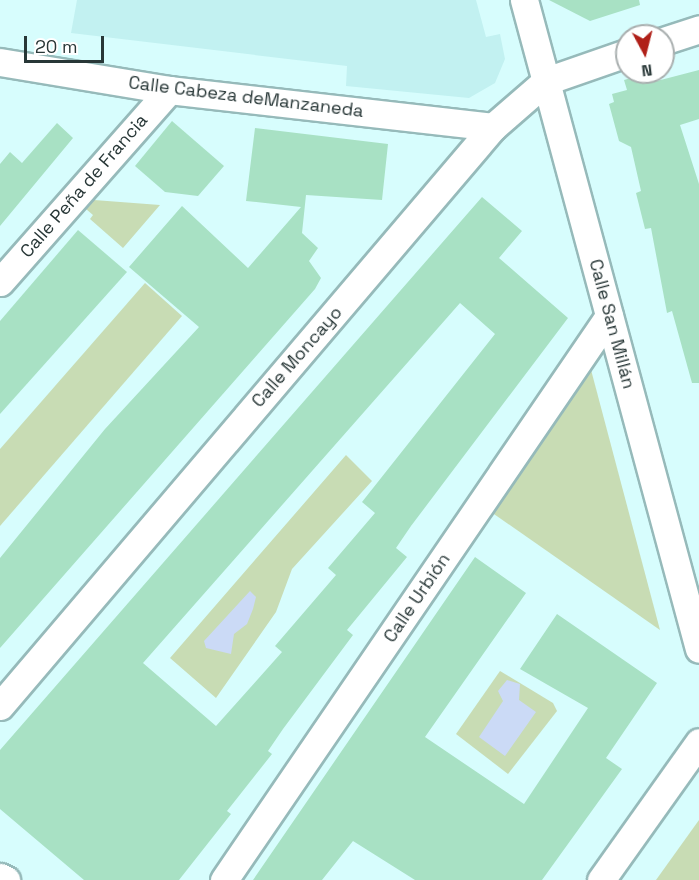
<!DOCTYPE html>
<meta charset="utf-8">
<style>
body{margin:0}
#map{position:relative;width:699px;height:880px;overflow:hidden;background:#d7fdfd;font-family:"Space Grotesk",sans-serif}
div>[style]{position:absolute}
.built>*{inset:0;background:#c2f1f1}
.green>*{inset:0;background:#c8dcb4}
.water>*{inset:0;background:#cbdaf6}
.building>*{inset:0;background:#a8e1c4}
.roads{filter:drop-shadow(2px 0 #96baba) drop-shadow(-2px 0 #96baba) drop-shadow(0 2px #96baba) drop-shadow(0 -2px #96baba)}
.minor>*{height:27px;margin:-13.5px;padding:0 13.5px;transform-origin:13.5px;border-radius:13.5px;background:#fff}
span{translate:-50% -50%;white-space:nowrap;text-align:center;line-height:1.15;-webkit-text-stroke:5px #fff;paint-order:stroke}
.street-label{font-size:18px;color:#283737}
.north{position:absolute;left:615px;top:24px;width:60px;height:60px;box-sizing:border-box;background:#fff;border:2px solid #a9afaf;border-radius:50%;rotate:173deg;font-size:16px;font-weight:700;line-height:24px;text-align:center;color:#283737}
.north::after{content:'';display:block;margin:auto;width:21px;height:27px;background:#b02019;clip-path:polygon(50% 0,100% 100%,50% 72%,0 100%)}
.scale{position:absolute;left:24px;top:36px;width:80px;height:27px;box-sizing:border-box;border:3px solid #283737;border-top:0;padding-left:8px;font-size:18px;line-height:21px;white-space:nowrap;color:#283737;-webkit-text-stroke:4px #fff;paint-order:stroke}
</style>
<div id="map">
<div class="built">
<div style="clip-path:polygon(77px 0,476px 0,486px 37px,500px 34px,505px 59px,495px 83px,469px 98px,346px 86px,347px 66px,71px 33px)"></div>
</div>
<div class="green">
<div style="clip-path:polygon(94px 200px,160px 205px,123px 248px,90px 219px,93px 215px,86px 209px)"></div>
<div style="clip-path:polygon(145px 283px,182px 316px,0 526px,0 449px)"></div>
<div style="clip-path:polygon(590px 366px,660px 630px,491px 512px)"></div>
<div style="clip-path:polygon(346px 455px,372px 481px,292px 569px,276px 612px,216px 698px,170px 658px)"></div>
<div style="clip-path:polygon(500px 671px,553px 703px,557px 711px,508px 774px,456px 734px)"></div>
<div style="clip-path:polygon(699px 820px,699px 880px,656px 880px)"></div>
</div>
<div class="water">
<div style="clip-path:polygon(250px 591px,256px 597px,253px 609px,247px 624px,234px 634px,231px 654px,206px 648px,204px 641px)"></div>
<div style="clip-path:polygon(507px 680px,520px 684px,519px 700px,536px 712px,505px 756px,479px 737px,503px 701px,498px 691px)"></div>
</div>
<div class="building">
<div style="clip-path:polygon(549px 0,639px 0,640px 5px,590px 21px)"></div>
<div style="clip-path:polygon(699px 70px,699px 119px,680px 125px,699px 184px,699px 383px,692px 383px,672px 311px,667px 313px,651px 228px,645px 229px,636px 193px,641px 191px,631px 147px,619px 141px,609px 104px,614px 102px,612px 94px,627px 90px,624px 80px,651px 72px,653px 82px)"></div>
<div style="clip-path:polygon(172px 121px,224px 166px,198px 196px,165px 192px,135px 166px)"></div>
<div style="clip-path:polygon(57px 123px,73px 138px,0 226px,0 164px,10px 152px,22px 163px)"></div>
<div style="clip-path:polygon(255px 128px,388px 144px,382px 200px,306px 195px,302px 233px,318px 248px,309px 261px,321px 278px,315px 289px,0 648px,0 558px,105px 429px,199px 327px,129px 267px,182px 206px,248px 268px,301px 207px,246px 201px)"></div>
<div style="clip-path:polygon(evenodd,482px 197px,522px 231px,499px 258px,568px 318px,411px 526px,396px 548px,407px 557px,347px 630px,353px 635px,283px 729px,268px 751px,272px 754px,227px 811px,231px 814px,179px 880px,84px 880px,0 809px,0 750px,482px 197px,460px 303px,495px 334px,362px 502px,375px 513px,328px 568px,336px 575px,275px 646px,282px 652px,216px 726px,143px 663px,460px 303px)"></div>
<div style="clip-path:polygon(78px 230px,127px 272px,0 414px,0 321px)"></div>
<div style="clip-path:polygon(475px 557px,526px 593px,425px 737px,524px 804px,588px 708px,520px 669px,557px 614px,657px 683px,606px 758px,622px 769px,542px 880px,415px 880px,353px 841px,322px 880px,253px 880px)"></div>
</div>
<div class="roads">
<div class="minor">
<div style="left:524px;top:0;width:672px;rotate:74.91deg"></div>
<div style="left:663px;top:41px;width:38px;rotate:-18deg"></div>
<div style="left:0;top:62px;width:171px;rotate:9.4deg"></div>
<div style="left:169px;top:90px;width:326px;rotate:6.5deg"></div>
<div style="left:0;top:282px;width:256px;rotate:-48.6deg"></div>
<div style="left:0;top:706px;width:760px;rotate:-49.59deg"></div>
<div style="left:493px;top:127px;width:70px;rotate:-41deg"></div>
<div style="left:546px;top:81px;width:86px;rotate:-19.1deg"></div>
<div style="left:0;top:877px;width:7px;rotate:27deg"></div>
<div style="left:224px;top:880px;width:683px;rotate:-55.68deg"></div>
<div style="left:601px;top:880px;width:169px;rotate:-54.6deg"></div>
</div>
</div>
<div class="street-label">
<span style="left:246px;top:97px;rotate:7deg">Calle Cabeza deManzaneda</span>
<span style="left:84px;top:186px;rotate:-49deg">Calle Peña de Francia</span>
<span style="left:612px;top:324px;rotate:75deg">Calle San Millán</span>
<span style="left:297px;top:357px;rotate:-49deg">Calle Moncayo</span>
<span style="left:417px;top:598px;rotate:-56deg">Calle Urbión</span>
</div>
<div class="north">N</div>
<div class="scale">20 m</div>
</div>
